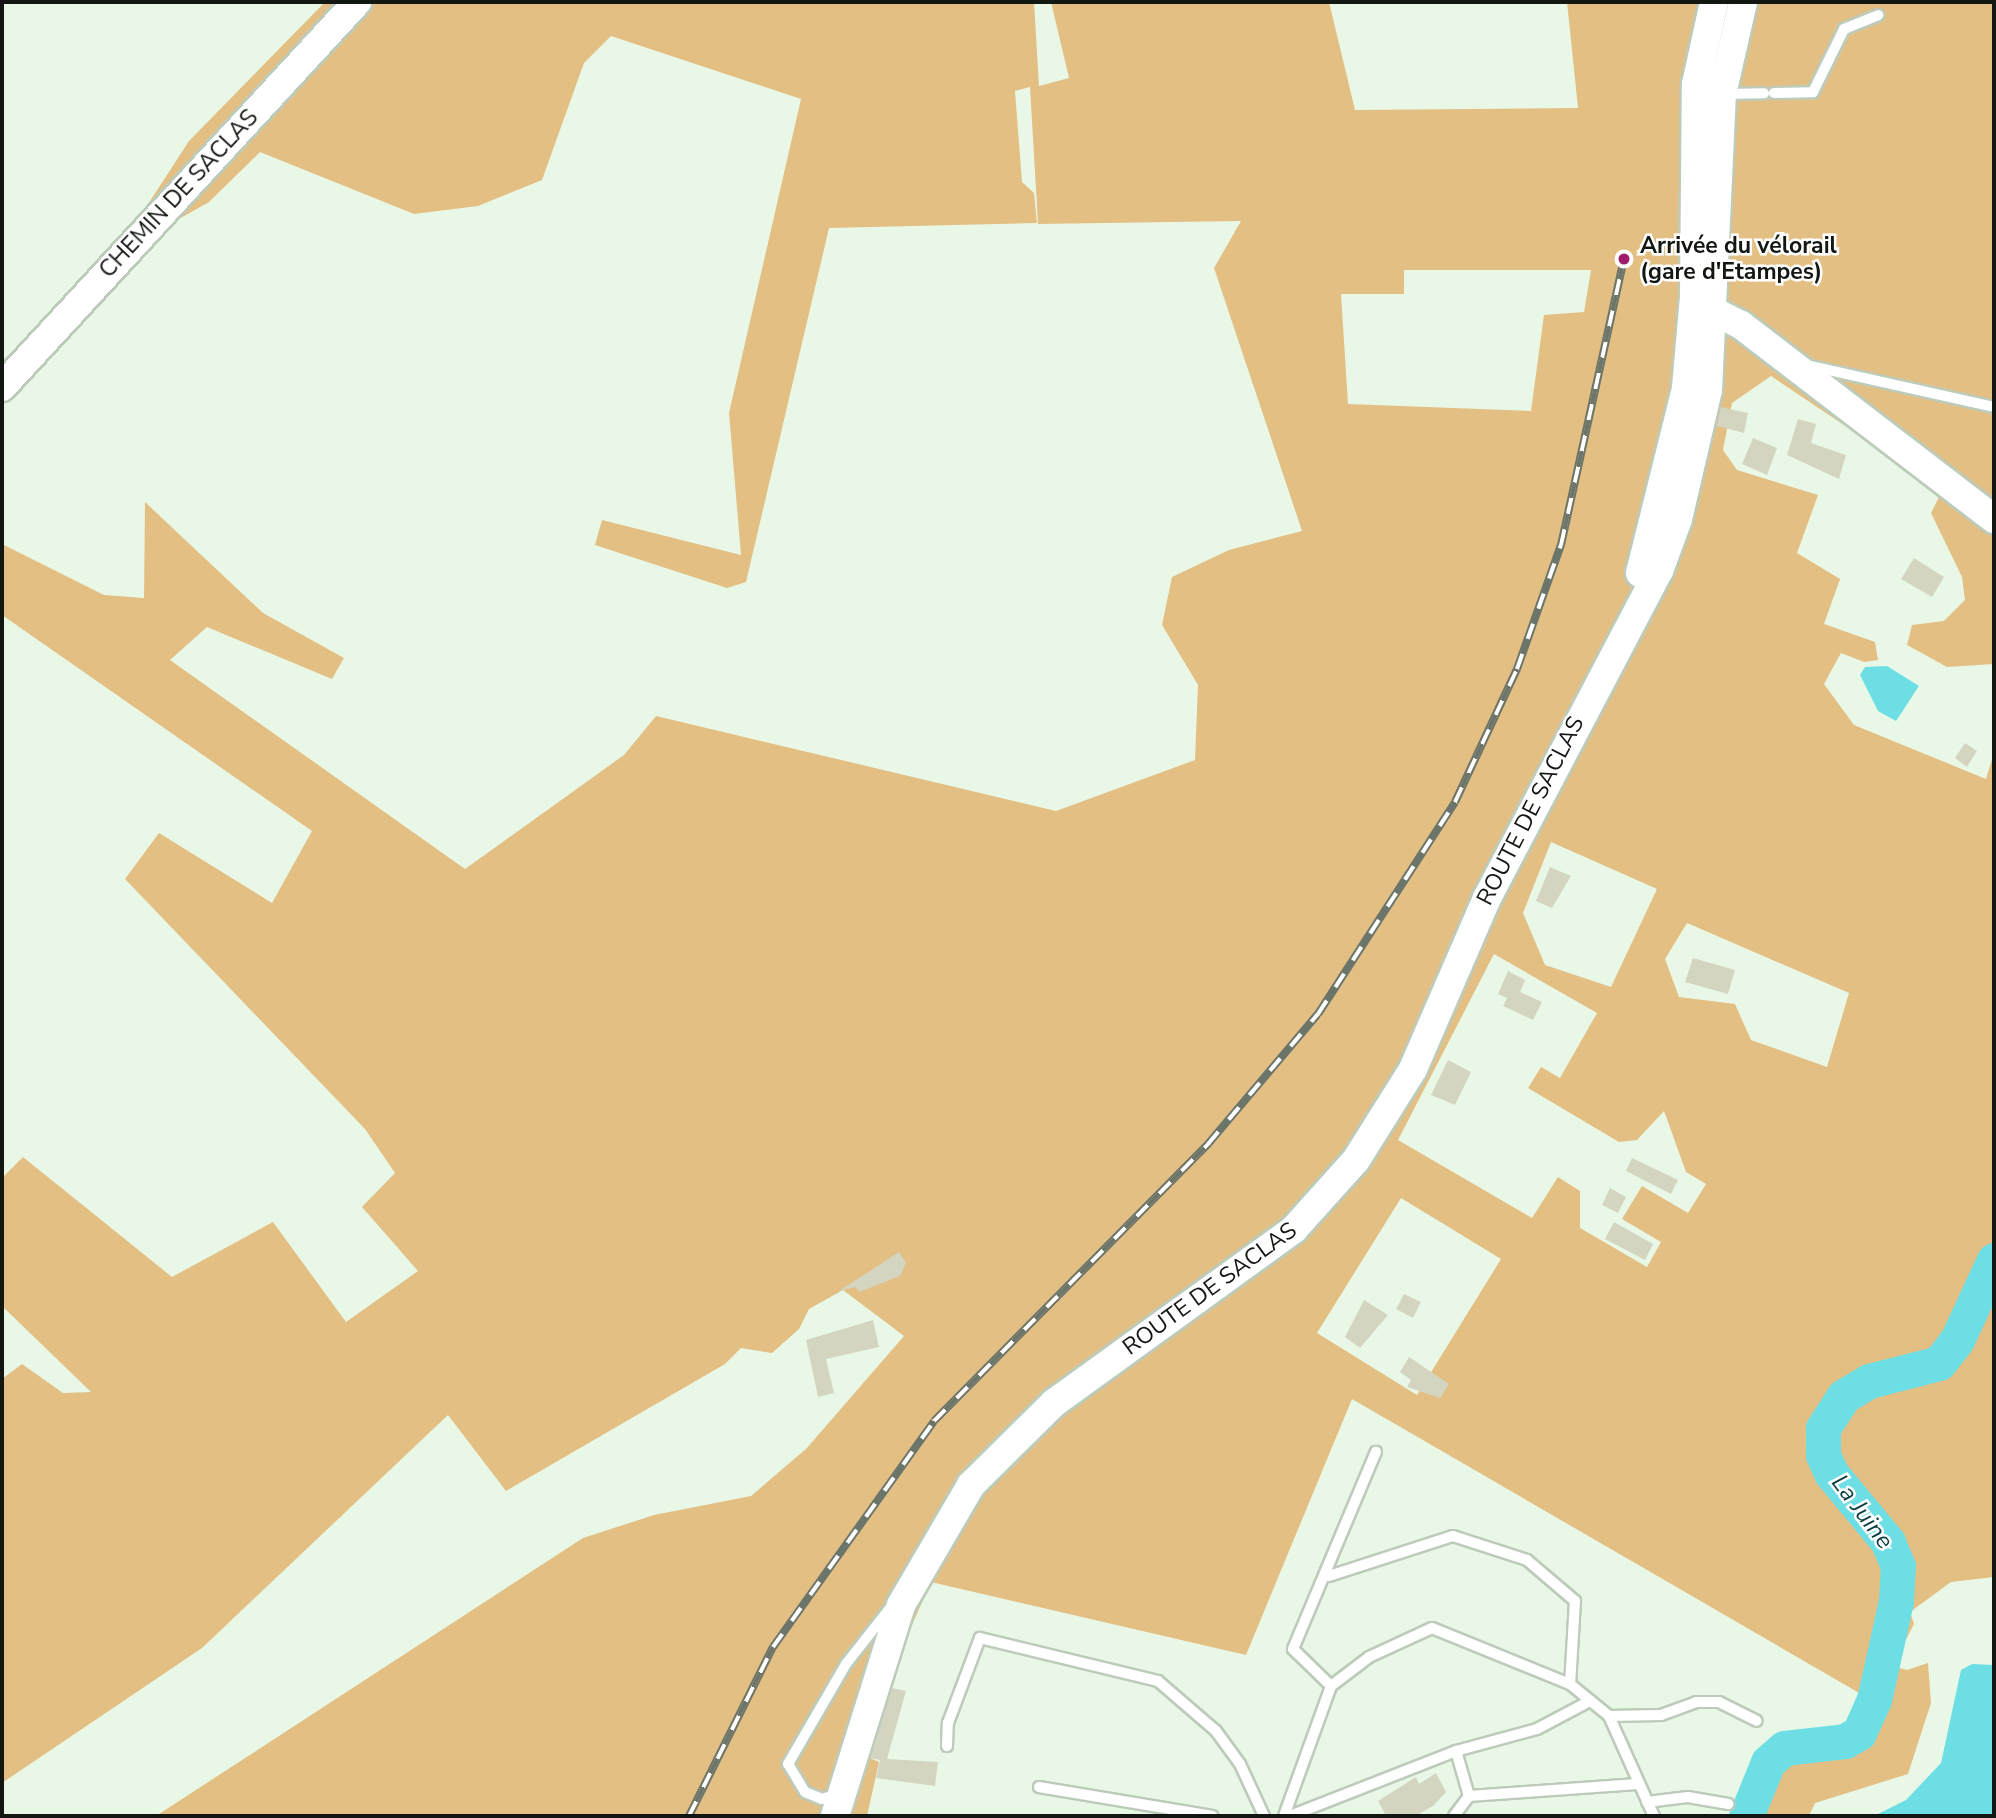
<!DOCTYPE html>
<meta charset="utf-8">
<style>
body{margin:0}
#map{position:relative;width:1996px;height:1818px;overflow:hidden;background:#e9f8e6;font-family:"Nunito Sans",sans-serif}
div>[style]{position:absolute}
.green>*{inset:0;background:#e3bf84}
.water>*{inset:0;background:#6edee5}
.river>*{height:35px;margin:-17.5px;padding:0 17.5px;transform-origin:17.5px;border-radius:17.5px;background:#6edee5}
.building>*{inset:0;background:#d4d5c1}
.roads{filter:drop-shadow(2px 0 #bdcbba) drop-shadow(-2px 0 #bdcbba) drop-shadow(0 2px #bdcbba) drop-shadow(0 -2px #bdcbba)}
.lane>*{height:10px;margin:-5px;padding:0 5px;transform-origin:5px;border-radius:5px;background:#fff}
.secondary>*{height:28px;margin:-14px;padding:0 14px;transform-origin:14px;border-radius:14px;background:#fff}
.rail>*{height:8px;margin-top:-4px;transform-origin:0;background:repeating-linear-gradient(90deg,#fff 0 16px,#6c756a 0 32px);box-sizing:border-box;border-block:2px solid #6c756a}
.dots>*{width:19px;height:19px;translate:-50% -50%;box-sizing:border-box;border:4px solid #fff;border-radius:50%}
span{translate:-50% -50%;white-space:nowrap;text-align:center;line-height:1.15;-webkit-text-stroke:5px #fff;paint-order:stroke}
.street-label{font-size:23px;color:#121711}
.poi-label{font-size:23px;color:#121711;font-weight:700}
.left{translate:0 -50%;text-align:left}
.water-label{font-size:24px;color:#093f42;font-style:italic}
.frame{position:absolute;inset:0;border:4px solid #121711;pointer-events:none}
</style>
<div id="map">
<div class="green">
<div style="clip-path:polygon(evenodd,325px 2px,1034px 2px,1039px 86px,1069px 78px,1051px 2px,1329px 2px,1355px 110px,1578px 108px,1567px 2px,1994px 2px,1994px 664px,1947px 667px,1907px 645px,1912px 625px,1944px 621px,1965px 600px,1962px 577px,1931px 513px,1942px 491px,1771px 376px,1732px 403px,1723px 450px,1737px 470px,1818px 495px,1797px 553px,1840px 579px,1824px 624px,1875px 642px,1878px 660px,1864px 662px,1841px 653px,1824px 684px,1854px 725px,1986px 779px,1994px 753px,1994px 1577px,1951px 1582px,1910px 1612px,1914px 1624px,1892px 1666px,1907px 1670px,1928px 1663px,1931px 1703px,1908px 1774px,1815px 1803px,1809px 1816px,1746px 1816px,1767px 1764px,1783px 1748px,1845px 1741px,1859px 1733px,1873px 1701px,1352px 1399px,1246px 1655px,931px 1582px,893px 1668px,870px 1758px,879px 1762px,867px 1816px,156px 1816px,583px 1538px,654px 1515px,751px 1496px,806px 1449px,904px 1336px,843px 1290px,809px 1309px,799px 1329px,772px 1353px,741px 1348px,725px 1364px,506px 1491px,448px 1415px,202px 1648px,2px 1783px,2px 1379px,22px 1364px,63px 1393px,91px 1392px,2px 1306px,2px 1178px,23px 1157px,172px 1277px,273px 1222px,346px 1322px,418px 1271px,362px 1207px,395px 1173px,365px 1129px,125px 879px,159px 833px,272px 903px,312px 831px,2px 615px,2px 544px,104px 595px,144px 598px,145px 502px,263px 613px,344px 658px,332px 679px,207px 627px,170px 660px,465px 869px,624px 755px,656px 716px,1056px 811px,1195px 760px,1198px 685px,1162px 625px,1172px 577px,1229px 550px,1302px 531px,1214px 268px,1241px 221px,1038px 224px,1030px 87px,1015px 91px,1022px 182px,1034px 193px,1037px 223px,829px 228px,746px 582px,727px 588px,595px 545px,602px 520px,741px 555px,729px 413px,801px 99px,611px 36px,584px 63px,542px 180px,478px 206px,414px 214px,260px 152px,209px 202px,115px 255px,189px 141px,325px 2px,1404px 270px,1591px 270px,1584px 312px,1544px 315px,1531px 411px,1348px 404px,1341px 294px,1404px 294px,1404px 270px,325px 2px,1551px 842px,1657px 889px,1611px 987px,1545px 965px,1523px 913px,1551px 842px,325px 2px,1687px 923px,1849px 993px,1827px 1067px,1751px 1040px,1735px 1004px,1679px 997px,1665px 959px,1687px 923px,325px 2px,1494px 954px,1597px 1013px,1560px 1078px,1541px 1067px,1528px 1088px,1619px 1142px,1637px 1140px,1664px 1111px,1686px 1172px,1706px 1184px,1688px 1213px,1642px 1186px,1622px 1219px,1661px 1242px,1647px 1267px,1580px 1228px,1580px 1191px,1558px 1177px,1532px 1218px,1398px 1140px,1494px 954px,325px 2px,1401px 1198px,1501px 1259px,1417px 1395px,1317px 1333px,1401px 1198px)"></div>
</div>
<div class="water">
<div style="clip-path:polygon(1887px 666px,1919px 686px,1896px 721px,1878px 711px,1860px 675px,1865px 667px)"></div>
<div style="clip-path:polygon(1972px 1664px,1994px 1665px,1994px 1816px,1874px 1816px,1906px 1800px,1941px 1763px,1961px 1670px)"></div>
</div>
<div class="river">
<div style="left:1746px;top:1816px;width:58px;rotate:-67.8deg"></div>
<div style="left:1768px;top:1762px;width:21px;rotate:-41deg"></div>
<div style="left:1784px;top:1748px;width:61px;rotate:-6.5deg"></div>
<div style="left:1845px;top:1741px;width:16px;rotate:-30deg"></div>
<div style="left:1859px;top:1733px;width:36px;rotate:-66deg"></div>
<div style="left:1874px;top:1700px;width:101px;rotate:-77.5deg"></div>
<div style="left:1896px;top:1601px;width:35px;rotate:-87deg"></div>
<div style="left:1898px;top:1566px;width:26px;rotate:-113deg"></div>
<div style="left:1888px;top:1542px;width:89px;rotate:-129.6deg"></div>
<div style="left:1831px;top:1473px;width:20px;rotate:-114deg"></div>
<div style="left:1823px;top:1455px;width:27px;rotate:-90deg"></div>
<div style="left:1823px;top:1428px;width:38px;rotate:-57deg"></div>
<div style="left:1844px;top:1396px;width:29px;rotate:-31deg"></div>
<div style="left:1869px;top:1381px;width:72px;rotate:-14.4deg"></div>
<div style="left:1939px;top:1363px;width:29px;rotate:-52deg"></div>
<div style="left:1957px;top:1340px;width:88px;rotate:-65.2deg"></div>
</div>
<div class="building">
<div style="clip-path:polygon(1721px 407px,1748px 413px,1744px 433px,1717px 426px)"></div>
<div style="clip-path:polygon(1798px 419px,1816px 424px,1811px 443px,1846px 455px,1839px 479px,1787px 455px)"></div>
<div style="clip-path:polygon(1753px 438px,1777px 448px,1767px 475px,1742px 464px)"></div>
<div style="clip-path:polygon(1914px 558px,1944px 577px,1932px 597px,1901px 579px)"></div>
<div style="clip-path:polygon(1965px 743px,1977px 751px,1967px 767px,1955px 758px)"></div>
<div style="clip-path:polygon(1550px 867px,1571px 876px,1552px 908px,1536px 901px)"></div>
<div style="clip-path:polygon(1693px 958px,1735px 970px,1728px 994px,1685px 982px)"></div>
<div style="clip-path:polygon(1508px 971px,1525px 980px,1520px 992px,1542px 1002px,1533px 1020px,1503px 1006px,1507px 998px,1498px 994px)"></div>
<div style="clip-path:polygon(1448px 1060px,1471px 1072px,1455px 1105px,1431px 1095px)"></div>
<div style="clip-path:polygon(1632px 1158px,1678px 1180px,1671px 1194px,1626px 1171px)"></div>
<div style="clip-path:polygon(1610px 1188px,1626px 1197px,1618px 1213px,1602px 1205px)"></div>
<div style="clip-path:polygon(1614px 1222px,1653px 1244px,1645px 1260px,1605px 1239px)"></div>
<div style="clip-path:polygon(899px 1252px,906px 1263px,900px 1276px,859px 1292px,856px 1287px,839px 1291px)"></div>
<div style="clip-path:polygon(1404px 1294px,1421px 1302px,1413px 1318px,1396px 1309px)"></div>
<div style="clip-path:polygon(1364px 1300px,1388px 1315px,1360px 1348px,1345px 1337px)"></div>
<div style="clip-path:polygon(873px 1320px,879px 1347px,826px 1359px,834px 1393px,818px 1397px,806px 1340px)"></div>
<div style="clip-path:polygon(1409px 1357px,1449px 1384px,1440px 1398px,1407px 1387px,1411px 1380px,1400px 1372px)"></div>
<div style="clip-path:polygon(892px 1688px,906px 1691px,887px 1759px,938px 1762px,935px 1786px,876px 1778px,880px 1760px,870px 1758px)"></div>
<div style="clip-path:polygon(1436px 1773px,1446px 1792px,1433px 1806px,1415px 1816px,1386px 1816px,1378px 1801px,1416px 1777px,1419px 1784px)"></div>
</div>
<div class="roads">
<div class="lane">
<div style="left:1774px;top:93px;width:39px;rotate:-1deg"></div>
<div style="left:1813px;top:92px;width:70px;rotate:-63.8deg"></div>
<div style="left:1844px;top:29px;width:37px;rotate:-22deg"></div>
<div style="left:1725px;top:94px;width:39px;rotate:-1deg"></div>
<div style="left:1806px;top:365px;width:193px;rotate:12.6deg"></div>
<div style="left:1329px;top:1576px;width:130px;rotate:-17.9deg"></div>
<div style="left:1453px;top:1536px;width:78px;rotate:18deg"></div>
<div style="left:1527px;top:1560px;width:63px;rotate:40.5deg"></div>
<div style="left:1575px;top:1601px;width:83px;rotate:93.4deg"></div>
<div style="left:1331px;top:1686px;width:53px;rotate:-135.8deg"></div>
<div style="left:1293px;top:1649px;width:214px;rotate:-67.2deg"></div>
<div style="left:1609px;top:1716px;width:52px;rotate:-1.1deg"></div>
<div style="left:1661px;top:1715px;width:37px;rotate:-20deg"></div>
<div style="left:1696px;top:1702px;width:23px"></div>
<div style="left:1719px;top:1702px;width:42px;rotate:26.6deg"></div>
<div style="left:947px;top:1746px;width:23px;rotate:-88deg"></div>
<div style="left:948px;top:1723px;width:91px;rotate:-69.4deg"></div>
<div style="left:980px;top:1638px;width:183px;rotate:13.6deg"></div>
<div style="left:1158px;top:1681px;width:77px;rotate:40.8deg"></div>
<div style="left:1216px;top:1731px;width:41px;rotate:54deg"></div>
<div style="left:1240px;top:1764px;width:57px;rotate:65.2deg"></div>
<div style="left:1039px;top:1787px;width:176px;rotate:9.5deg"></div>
<div style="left:838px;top:1794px;width:17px;rotate:163deg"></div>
<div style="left:822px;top:1799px;width:18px;rotate:-158deg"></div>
<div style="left:805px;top:1792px;width:33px;rotate:-121deg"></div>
<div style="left:788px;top:1764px;width:116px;rotate:-59.9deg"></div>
<div style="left:846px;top:1664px;width:73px;rotate:-51.7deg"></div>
<div style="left:1469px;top:1796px;width:169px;rotate:-4.1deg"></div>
<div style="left:1647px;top:1802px;width:41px;rotate:-7deg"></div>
<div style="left:1688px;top:1797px;width:41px;rotate:9.9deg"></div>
<div style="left:1284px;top:1816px;width:138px;rotate:-70.1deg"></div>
<div style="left:1331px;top:1686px;width:48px;rotate:-37.3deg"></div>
<div style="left:1369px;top:1657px;width:69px;rotate:-24.7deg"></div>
<div style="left:1432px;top:1628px;width:149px;rotate:22.1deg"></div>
<div style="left:1570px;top:1684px;width:50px;rotate:39.4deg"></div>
<div style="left:1609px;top:1716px;width:110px;rotate:65.8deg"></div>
<div style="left:1290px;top:1816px;width:178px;rotate:-21.4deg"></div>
<div style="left:1454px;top:1816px;width:25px;rotate:-53deg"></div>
<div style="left:1469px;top:1796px;width:47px;rotate:-106.1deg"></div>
<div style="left:1456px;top:1751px;width:84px;rotate:-15.2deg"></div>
<div style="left:1537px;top:1729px;width:58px;rotate:-27.9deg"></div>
</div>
<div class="secondary">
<div style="left:1703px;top:306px;width:42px;rotate:26.6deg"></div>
<div style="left:1741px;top:325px;width:319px;rotate:37.5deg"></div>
<div style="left:2px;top:387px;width:524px;rotate:-47.32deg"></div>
<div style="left:1640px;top:573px;width:191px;rotate:-76deg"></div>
<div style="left:1686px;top:388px;width:92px;rotate:-85deg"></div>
<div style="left:1694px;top:296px;width:212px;rotate:-89.5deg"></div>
<div style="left:1696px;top:84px;width:84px;rotate:-77.6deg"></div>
<div style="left:835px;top:1816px;width:221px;rotate:-72.6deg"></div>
<div style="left:901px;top:1605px;width:139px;rotate:-59.7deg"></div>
<div style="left:971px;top:1485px;width:117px;rotate:-44.7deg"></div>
<div style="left:1054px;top:1403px;width:296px;rotate:-35.9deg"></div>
<div style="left:1294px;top:1229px;width:93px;rotate:-48.1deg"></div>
<div style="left:1356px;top:1160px;width:107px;rotate:-57.9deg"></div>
<div style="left:1413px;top:1069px;width:186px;rotate:-66.6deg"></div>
<div style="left:1487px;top:898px;width:369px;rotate:-62.3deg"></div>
<div style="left:1659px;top:571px;width:55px;rotate:-69.9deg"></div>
<div style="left:1678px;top:519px;width:132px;rotate:-76.9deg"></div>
<div style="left:1708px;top:390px;width:296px;rotate:-87.3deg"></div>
<div style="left:1722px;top:94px;width:94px;rotate:-77.1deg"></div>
</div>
</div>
<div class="rail">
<div style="left:689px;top:1816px;width:189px;rotate:-63.6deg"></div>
<div style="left:773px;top:1647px;width:277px;rotate:-54.5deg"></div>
<div style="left:934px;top:1421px;width:390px;rotate:-45.3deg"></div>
<div style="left:1208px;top:1144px;width:170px;rotate:-49.8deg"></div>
<div style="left:1318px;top:1014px;width:252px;rotate:-57.1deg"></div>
<div style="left:1455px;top:802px;width:147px;rotate:-65deg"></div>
<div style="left:1517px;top:669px;width:132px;rotate:-70.5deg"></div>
<div style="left:1561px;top:545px;width:293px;rotate:-77.6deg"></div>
</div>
<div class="dots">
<div style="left:1624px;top:259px;background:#9e1b6d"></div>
</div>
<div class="street-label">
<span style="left:179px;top:194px;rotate:-47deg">CHEMIN DE SACLAS</span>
<span style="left:1531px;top:811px;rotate:-63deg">ROUTE DE SACLAS</span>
<span style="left:1210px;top:1289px;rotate:-36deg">ROUTE DE SACLAS</span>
</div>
<div class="poi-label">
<span class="left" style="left:1640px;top:259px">Arrivée du vélorail<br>(gare d'Etampes)</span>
</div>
<div class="water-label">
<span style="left:1862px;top:1512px;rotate:53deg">La Juine</span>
</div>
<div class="frame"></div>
</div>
